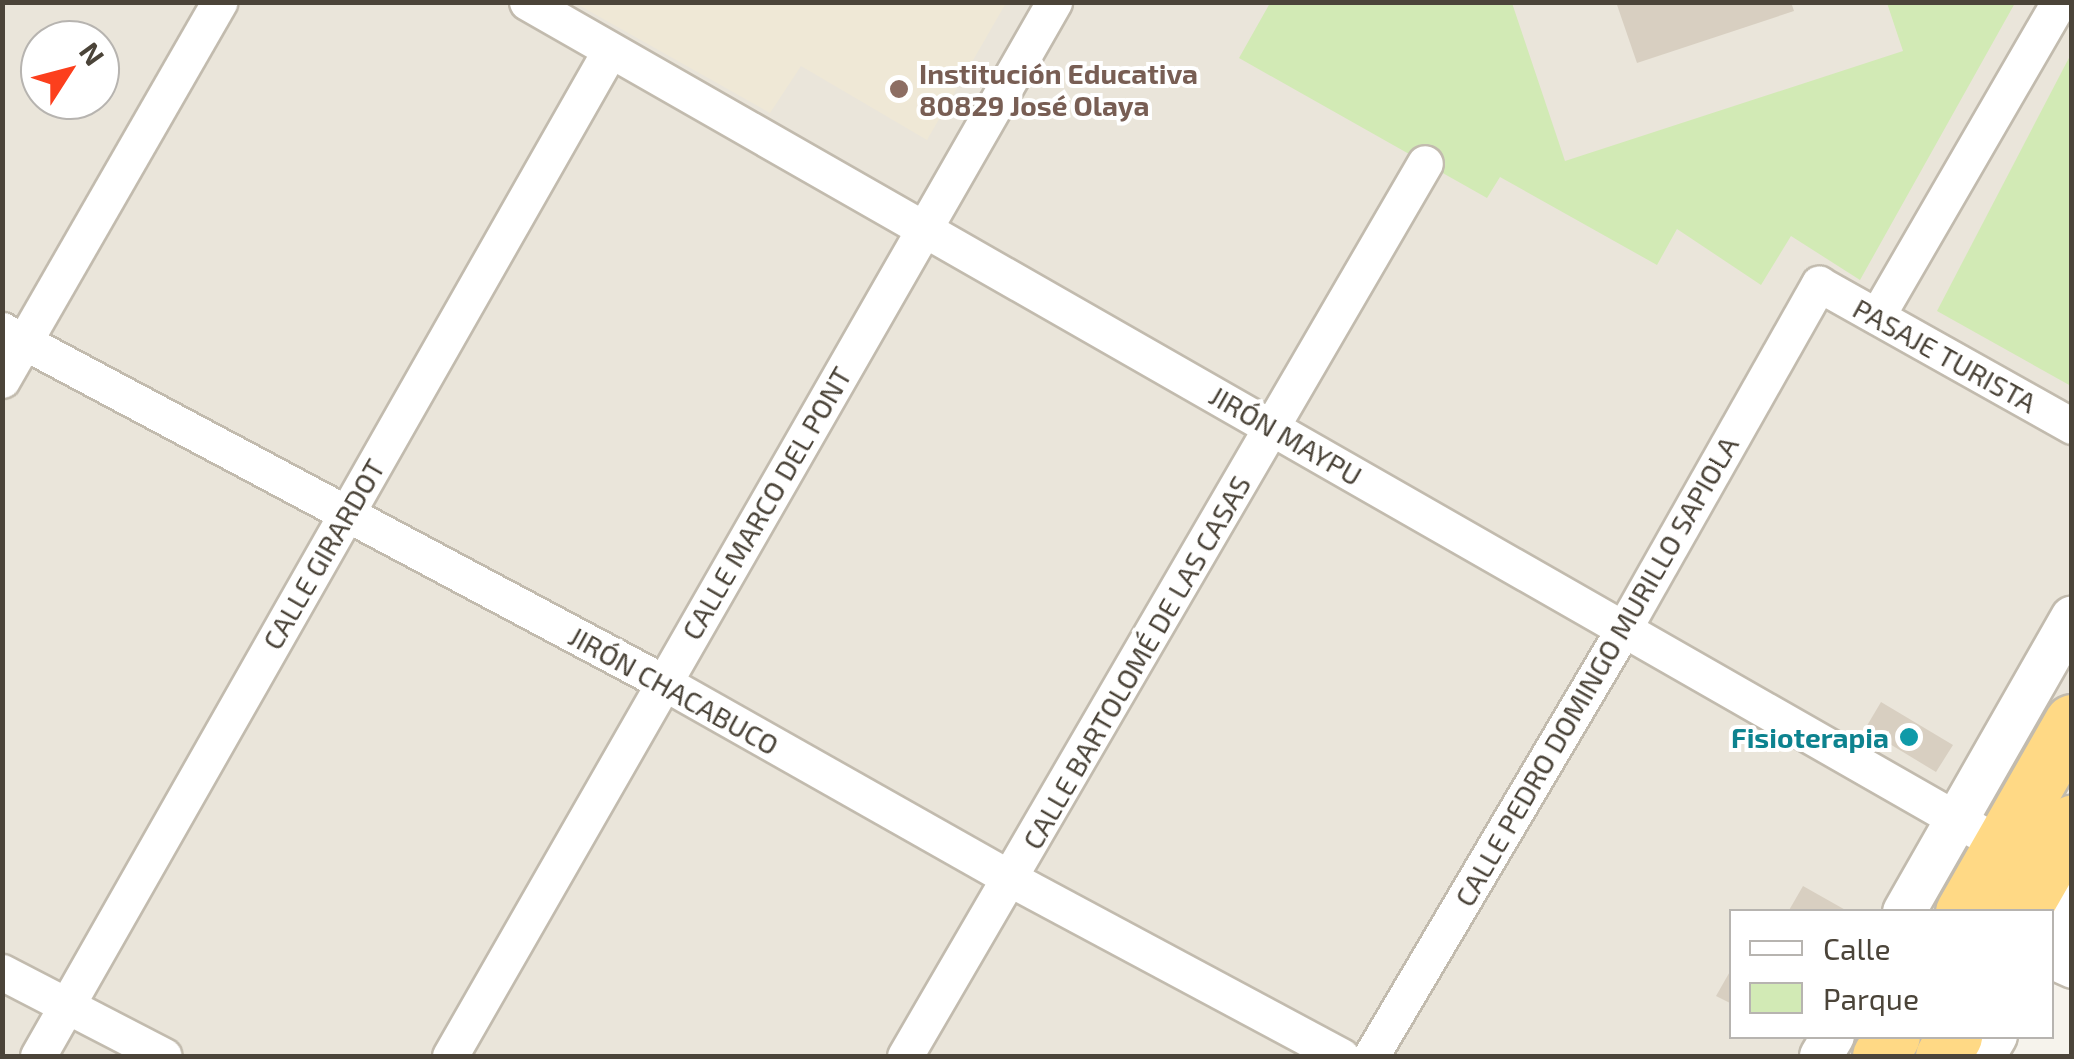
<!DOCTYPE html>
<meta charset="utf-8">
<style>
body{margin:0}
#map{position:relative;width:2074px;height:1059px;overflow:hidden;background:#f6f3ec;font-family:"Exo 2",sans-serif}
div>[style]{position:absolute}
.residential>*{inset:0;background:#eae5da}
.education>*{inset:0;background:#efe8d6}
.green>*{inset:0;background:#d2eab5}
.building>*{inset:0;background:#d8cfc1}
.roads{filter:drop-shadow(2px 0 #c2bbae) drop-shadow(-2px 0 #c2bbae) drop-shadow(0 2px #c2bbae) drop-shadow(0 -2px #c2bbae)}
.minor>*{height:35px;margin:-17.5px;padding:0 17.5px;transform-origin:17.5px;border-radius:17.5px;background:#fff}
.tertiary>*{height:42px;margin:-21px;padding:0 21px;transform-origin:21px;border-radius:21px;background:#fff}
.trunk>*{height:55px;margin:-27.5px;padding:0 27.5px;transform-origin:27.5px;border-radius:27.5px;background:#ffd985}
.dots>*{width:28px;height:28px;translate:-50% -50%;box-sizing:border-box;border:5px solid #fff;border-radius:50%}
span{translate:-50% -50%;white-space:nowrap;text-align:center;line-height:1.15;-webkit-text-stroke:8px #fff;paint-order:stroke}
.education-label{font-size:28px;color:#785e54;font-weight:700}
.left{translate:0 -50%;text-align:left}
.street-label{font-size:28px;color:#4b4439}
.culture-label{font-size:28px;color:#0d838f;font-weight:700}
.right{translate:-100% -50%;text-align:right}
.frame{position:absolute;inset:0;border:5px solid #4b4439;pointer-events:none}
.legend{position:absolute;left:1729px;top:909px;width:325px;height:130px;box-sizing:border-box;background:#fff;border:2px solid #b7b4b0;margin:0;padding:12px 18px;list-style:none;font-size:30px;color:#4b4439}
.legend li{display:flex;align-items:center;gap:20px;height:50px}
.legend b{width:50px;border:2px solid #b7b4b0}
.north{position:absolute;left:20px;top:20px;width:100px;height:100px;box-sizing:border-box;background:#fff;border:2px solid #b7b4b0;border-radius:50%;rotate:54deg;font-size:28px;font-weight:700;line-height:40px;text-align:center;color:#4b4439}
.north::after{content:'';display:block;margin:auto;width:35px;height:45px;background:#fc3f1d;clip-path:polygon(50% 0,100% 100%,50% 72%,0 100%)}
</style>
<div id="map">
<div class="residential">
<div style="clip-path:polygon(evenodd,2px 3px,2071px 3px,2071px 773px,1992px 911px,1732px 912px,1732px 1036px,1921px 1037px,1909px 1056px,3px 1056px,2px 3px,40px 40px,100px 40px,100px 100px,40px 100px,40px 40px)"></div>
</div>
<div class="education">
<div style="clip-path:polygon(575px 3px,1006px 2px,1006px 3px,927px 140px,801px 66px,770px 113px)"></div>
</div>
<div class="green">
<div style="clip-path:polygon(1270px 3px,1512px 3px,1565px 161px,1903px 51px,1887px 3px,2015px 3px,1860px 280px,1791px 236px,1761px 285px,1677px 229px,1657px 265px,1500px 177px,1487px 198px,1239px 58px)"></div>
<div style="clip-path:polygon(2071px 54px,2071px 386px,1937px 311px)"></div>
</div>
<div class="building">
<div style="clip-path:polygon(1616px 2px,1791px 2px,1794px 11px,1637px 63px)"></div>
<div style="clip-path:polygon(1881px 702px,1953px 745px,1936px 772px,1865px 729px)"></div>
<div style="clip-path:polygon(1803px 886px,1849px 912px,1788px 912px)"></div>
<div style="clip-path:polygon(1732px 968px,1732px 1004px,1716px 996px)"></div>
</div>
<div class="roads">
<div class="minor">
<div style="left:527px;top:2px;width:1719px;rotate:29.76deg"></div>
<div style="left:1877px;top:316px;width:363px;rotate:-59.9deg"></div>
<div style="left:2px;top:330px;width:749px;rotate:28.04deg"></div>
<div style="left:663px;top:682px;width:398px;rotate:29.5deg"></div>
<div style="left:1009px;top:878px;width:377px;rotate:28.2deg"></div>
<div style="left:2px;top:380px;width:436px;rotate:-60.1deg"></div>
<div style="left:2052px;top:961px;width:22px;rotate:24deg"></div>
<div style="left:2px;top:972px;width:182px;rotate:27.4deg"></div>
<div style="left:38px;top:1056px;width:1155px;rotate:-60.37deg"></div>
<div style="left:450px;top:1056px;width:1215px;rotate:-60.18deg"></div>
<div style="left:905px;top:1056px;width:1033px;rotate:-59.79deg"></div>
<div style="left:1371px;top:1056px;width:495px;rotate:-59.4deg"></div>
<div style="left:1623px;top:630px;width:398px;rotate:-60.5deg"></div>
<div style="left:1819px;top:284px;width:290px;rotate:29.3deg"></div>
</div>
<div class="tertiary">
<div style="left:1904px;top:912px;width:339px;rotate:-60.3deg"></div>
<div style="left:2052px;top:941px;width:41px;rotate:-60.9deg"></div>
<div style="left:1821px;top:1056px;width:23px;rotate:-59deg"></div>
<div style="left:1984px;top:1056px;width:23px;rotate:-59deg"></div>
</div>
<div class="trunk">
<div style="left:1963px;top:912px;width:219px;rotate:-60.2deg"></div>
<div style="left:2021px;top:912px;width:103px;rotate:-60.2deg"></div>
<div style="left:1880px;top:1056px;width:23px;rotate:-59deg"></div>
<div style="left:1943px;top:1056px;width:23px;rotate:-61deg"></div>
</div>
</div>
<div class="dots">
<div style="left:899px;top:89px;background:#8d6e63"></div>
<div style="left:1909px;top:737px;background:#0f9aa8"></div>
</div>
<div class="education-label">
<span class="left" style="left:919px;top:89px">Institución Educativa<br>80829 José Olaya</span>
</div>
<div class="street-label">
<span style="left:1945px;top:355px;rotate:29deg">PASAJE TURISTA</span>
<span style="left:1286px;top:435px;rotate:30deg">JIRÓN MAYPU</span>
<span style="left:766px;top:503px;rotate:-60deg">CALLE MARCO DEL PONT</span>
<span style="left:323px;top:554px;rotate:-60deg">CALLE GIRARDOT</span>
<span style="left:1136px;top:662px;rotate:-60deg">CALLE BARTOLOMÉ DE LAS CASAS</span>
<span style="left:1596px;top:671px;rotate:-60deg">CALLE PEDRO DOMINGO MURILLO SAPIOLA</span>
<span style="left:674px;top:690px;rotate:29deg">JIRÓN CHACABUCO</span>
</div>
<div class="culture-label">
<span class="right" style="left:1889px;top:737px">Fisioterapia</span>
</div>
<div class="frame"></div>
<ul class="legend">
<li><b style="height:12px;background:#fff"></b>Calle</li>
<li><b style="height:28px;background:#d2eab5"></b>Parque</li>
</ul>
<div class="north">N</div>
</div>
